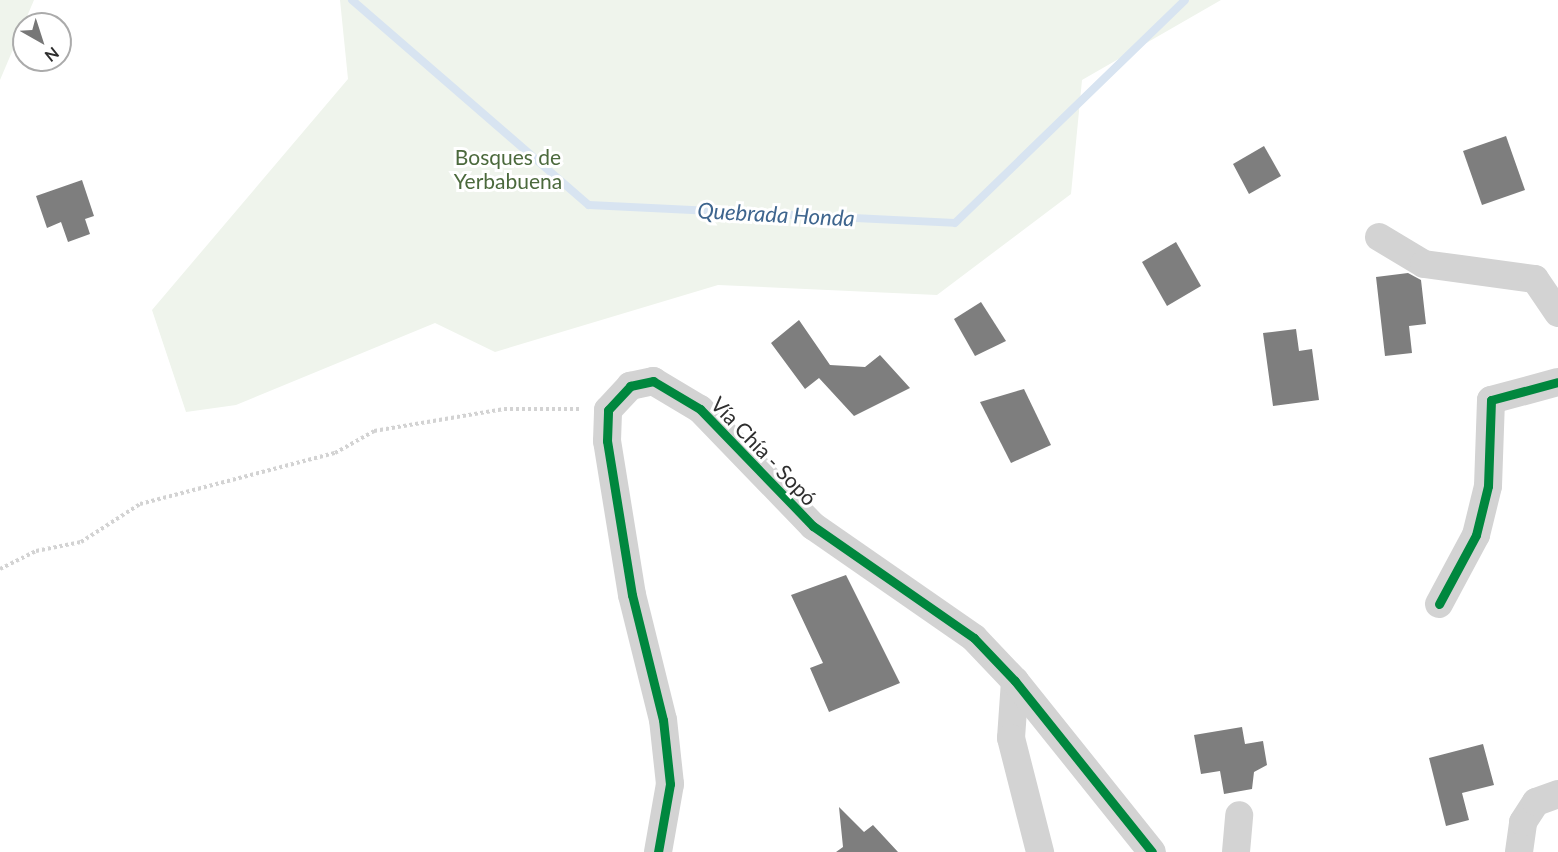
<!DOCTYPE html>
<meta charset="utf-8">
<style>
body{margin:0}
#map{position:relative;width:1558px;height:852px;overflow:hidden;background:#fff;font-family:Lato,sans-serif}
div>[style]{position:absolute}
.green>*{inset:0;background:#eff4ec}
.stream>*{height:8px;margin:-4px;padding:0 4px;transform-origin:4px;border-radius:4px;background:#d8e4f1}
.building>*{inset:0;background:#7e7e7e}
.path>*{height:4px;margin-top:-2px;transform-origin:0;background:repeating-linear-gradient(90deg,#d3d3d3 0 3px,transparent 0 6px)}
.minor>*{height:28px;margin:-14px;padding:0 14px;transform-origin:14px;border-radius:14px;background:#d3d3d3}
.cycleway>*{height:9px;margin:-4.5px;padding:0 4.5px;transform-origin:4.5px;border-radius:4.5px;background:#00873e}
span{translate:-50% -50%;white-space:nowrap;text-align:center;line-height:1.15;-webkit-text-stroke:6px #fff;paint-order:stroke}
.park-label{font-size:21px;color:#4b693c}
.street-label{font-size:21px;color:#2e2e2e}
.water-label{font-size:22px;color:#3e658e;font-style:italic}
.north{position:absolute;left:12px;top:12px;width:60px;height:60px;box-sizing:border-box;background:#fff;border:2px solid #ababab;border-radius:50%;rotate:141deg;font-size:16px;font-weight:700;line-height:24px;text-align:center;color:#2e2e2e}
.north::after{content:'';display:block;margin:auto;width:21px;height:27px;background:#777;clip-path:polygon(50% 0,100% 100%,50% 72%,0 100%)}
</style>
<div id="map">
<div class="green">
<div style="clip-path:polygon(0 0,34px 0,0 80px)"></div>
<div style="clip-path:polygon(340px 0,1221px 0,1082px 80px,1071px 194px,937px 295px,718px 285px,495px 352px,435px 323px,236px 405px,186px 412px,152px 310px,348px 79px)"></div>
</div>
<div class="stream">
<div style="left:352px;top:0;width:313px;rotate:40.9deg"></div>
<div style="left:589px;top:205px;width:366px;rotate:2.8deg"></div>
<div style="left:955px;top:223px;width:320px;rotate:-44.1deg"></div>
</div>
<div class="building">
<div style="clip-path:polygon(1506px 136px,1525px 190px,1482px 205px,1463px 151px)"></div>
<div style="clip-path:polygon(1264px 146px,1281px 176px,1249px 194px,1233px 164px)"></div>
<div style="clip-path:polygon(82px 180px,94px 216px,85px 219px,90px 234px,68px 242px,61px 222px,47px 228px,36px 196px)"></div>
<div style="clip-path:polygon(1176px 242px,1201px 286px,1167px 306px,1142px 262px)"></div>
<div style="clip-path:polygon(1408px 273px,1421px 280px,1426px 324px,1409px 326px,1412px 353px,1385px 356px,1376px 277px)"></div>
<div style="clip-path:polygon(981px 302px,1006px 341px,975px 356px,954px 319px)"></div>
<div style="clip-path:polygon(799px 320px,830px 365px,865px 367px,880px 355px,910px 388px,854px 416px,819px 378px,805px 389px,771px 343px)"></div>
<div style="clip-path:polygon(1296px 329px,1299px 351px,1312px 349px,1319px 400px,1273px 406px,1263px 333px)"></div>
<div style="clip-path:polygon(1024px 389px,1051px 445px,1011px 463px,980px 402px)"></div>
<div style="clip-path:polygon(846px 575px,900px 683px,829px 712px,810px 668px,823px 663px,791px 595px)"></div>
<div style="clip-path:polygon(1242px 727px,1245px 744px,1263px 741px,1267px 765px,1254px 772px,1252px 789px,1224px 794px,1220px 771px,1201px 774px,1194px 735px)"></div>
<div style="clip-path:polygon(1483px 744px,1494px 785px,1462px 793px,1469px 820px,1446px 826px,1429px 758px)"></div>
<div style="clip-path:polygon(839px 807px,864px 832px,873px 825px,898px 852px,836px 852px,843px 847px)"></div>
</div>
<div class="path">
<div style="left:0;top:569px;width:40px;rotate:-26.6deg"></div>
<div style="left:36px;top:551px;width:46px;rotate:-11.3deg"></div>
<div style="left:81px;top:542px;width:70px;rotate:-32.8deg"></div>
<div style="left:140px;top:504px;width:202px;rotate:-14.7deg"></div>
<div style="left:335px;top:453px;width:45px;rotate:-29.4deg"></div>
<div style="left:374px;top:431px;width:132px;rotate:-9.6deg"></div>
<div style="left:504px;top:409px;width:77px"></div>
</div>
<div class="minor">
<div style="left:1379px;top:237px;width:52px;rotate:31deg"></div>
<div style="left:1424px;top:264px;width:112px;rotate:7.7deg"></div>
<div style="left:1535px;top:279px;width:41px;rotate:55.9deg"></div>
<div style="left:1439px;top:604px;width:78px;rotate:-61.8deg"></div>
<div style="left:1476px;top:535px;width:50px;rotate:-76.2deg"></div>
<div style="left:1488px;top:486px;width:86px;rotate:-88deg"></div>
<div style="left:1491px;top:400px;width:69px;rotate:-15deg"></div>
<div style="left:1015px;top:681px;width:57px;rotate:94deg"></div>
<div style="left:1011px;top:738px;width:118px;rotate:75.7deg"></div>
<div style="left:658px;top:852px;width:69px;rotate:-80deg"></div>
<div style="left:670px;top:784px;width:64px;rotate:-96.2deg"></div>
<div style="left:663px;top:720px;width:129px;rotate:-103.9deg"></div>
<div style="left:632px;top:595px;width:156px;rotate:-99.2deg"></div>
<div style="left:607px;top:441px;width:31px;rotate:-88deg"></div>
<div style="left:608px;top:410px;width:33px;rotate:-47deg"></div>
<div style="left:630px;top:386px;width:24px;rotate:-12deg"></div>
<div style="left:653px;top:381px;width:55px;rotate:30.8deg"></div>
<div style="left:700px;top:409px;width:163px;rotate:46deg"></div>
<div style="left:813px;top:526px;width:196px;rotate:34.8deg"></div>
<div style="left:974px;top:638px;width:59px;rotate:46.4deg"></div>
<div style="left:1015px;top:681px;width:219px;rotate:51.3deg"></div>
<div style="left:1236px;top:852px;width:37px;rotate:-85deg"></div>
<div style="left:1519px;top:852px;width:30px;rotate:-82deg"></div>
<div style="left:1523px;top:822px;width:24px;rotate:-57deg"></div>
<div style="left:1536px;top:802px;width:23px;rotate:-20deg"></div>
</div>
<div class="cycleway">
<div style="left:1439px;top:604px;width:78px;rotate:-61.8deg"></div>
<div style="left:1476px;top:535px;width:50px;rotate:-76.2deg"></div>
<div style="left:1488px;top:486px;width:86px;rotate:-88deg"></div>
<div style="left:1491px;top:400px;width:69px;rotate:-15deg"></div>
<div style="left:658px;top:852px;width:69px;rotate:-80deg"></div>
<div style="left:670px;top:784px;width:64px;rotate:-96.2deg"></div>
<div style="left:663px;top:720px;width:129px;rotate:-103.9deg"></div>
<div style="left:632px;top:595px;width:156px;rotate:-99.2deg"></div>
<div style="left:607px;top:441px;width:31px;rotate:-88deg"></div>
<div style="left:608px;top:410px;width:33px;rotate:-47deg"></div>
<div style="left:630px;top:386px;width:24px;rotate:-12deg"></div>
<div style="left:653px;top:381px;width:55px;rotate:30.8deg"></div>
<div style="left:700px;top:409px;width:163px;rotate:46deg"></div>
<div style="left:813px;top:526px;width:196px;rotate:34.8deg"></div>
<div style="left:974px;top:638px;width:59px;rotate:46.4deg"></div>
<div style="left:1015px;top:681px;width:219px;rotate:51.3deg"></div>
</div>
<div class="park-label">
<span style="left:508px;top:169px">Bosques de<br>Yerbabuena</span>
</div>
<div class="street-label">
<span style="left:764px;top:451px;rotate:46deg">Vía Chía - Sopó</span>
</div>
<div class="water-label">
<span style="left:776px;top:214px;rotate:3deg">Quebrada Honda</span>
</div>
<div class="north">N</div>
</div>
